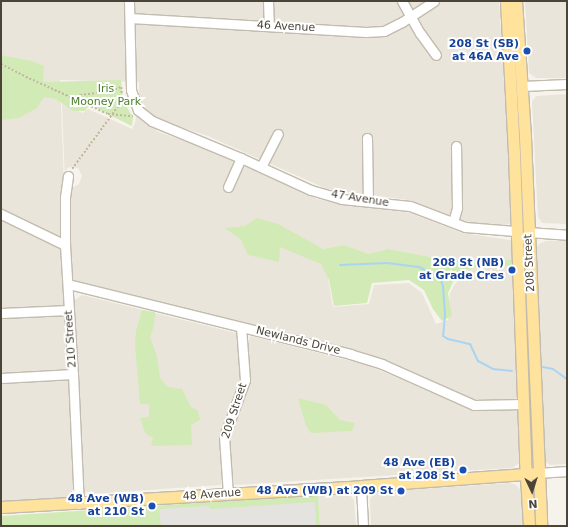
<!DOCTYPE html>
<style>
body{margin:0}
#map{position:relative;width:568px;height:527px;overflow:hidden;background:#f6f3ec;font-family:"DejaVu Sans",sans-serif}
div>[style]{position:absolute}
.residential>*{inset:0;background:#eae5da}
.green>*{inset:0;background:#d2eab5}
.parking>*{inset:0;background:#e5e3e0}
.stream>*{height:2px;margin:-1px;padding:0 1px;transform-origin:1px;border-radius:1px;background:#a9d4f2}
.path>*{height:1.5px;margin-top:-0.75px;transform-origin:0;background:repeating-linear-gradient(90deg,#c4b79f 0 2px,transparent 0 4px)}
.roads{filter:drop-shadow(1px 0 #c2bbae) drop-shadow(-1px 0 #c2bbae) drop-shadow(0 1px #c2bbae) drop-shadow(0 -1px #c2bbae)}
.minor>*{height:9px;margin:-4.5px;padding:0 4.5px;transform-origin:4.5px;border-radius:4.5px;background:#fff}
.major>*{height:11px;margin:-5.5px;padding:0 5.5px;transform-origin:5.5px;border-radius:5.5px;background:#ffe39c}
.dots>*{width:11px;height:11px;translate:-50% -50%;box-sizing:border-box;border:2px solid #fff;border-radius:50%}
span{translate:-50% -50%;white-space:nowrap;text-align:center;line-height:1.15;-webkit-text-stroke:4px #fff;paint-order:stroke}
.street-label{font-size:11px;color:#4b4439}
.transit-label{font-size:11px;color:#164399;font-weight:700}
.right{translate:-100% -50%;text-align:right}
.park-label{font-size:11px;color:#4a7f2a}
.frame{position:absolute;inset:0;border:2px solid #4b4439;pointer-events:none}
.north{position:absolute;left:512px;top:471px;width:40px;height:40px;-webkit-text-stroke:3px #fff;paint-order:stroke;rotate:176deg;font-size:11px;font-weight:700;line-height:16px;text-align:center;color:#4b4439}
.north::after{content:'';display:block;margin:auto;width:14px;height:18px;background:#4b4439;clip-path:polygon(50% 0,100% 100%,50% 72%,0 100%)}
</style>
<div id="map">
<div class="residential">
<div style="clip-path:polygon(1px 1px,499px 1px,512px 217px,511px 222px,507px 225px,471px 223px,408px 200px,327px 189px,208px 136px,163px 121px,156px 131px,213px 151px,317px 199px,334px 203px,410px 213px,462px 233px,510px 240px,513px 244px,513px 260px,453px 261px,388px 249px,369px 254px,344px 245px,323px 249px,333px 307px,369px 304px,374px 285px,409px 283px,422px 293px,436px 324px,448px 320px,450px 293px,455px 284px,469px 269px,514px 266px,518px 396px,514px 399px,485px 401px,473px 399px,388px 362px,366px 355px,73px 281px,68px 197px,70px 189px,79px 184px,82px 176px,78px 168px,69px 167px,65px 171px,65px 180px,62px 104px,83px 113px,88px 109px,132px 129px,135px 123px,139px 99px,139px 82px,60px 80px,76px 502px,1px 506px)"></div>
<div style="clip-path:polygon(525px 1px,567px 1px,567px 78px,536px 78px,529px 73px)"></div>
<div style="clip-path:polygon(567px 94px,567px 224px,542px 223px,538px 217px,532px 102px,536px 96px)"></div>
<div style="clip-path:polygon(567px 240px,567px 464px,550px 465px,543px 460px,534px 251px,539px 244px,546px 241px)"></div>
<div style="clip-path:polygon(82px 295px,236px 333px,242px 378px,226px 420px,223px 481px,221px 485px,91px 494px,83px 490px,73px 305px,75px 300px)"></div>
<div style="clip-path:polygon(251px 336px,367px 365px,474px 410px,516px 410px,518px 411px,519px 463px,512px 468px,235px 485px,230px 473px,228px 442px,229px 433px,249px 378px,248px 341px)"></div>
<div style="clip-path:polygon(511px 483px,516px 485px,522px 492px,524px 526px,371px 526px,370px 500px,374px 492px)"></div>
<div style="clip-path:polygon(345px 493px,350px 495px,354px 500px,356px 526px,320px 526px,318px 495px)"></div>
</div>
<div class="green">
<div style="clip-path:polygon(1px 55px,32px 61px,44px 66px,43px 82px,121px 80px,123px 101px,133px 117px,132px 126px,89px 105px,85px 111px,73px 111px,56px 99px,44px 97px,37px 108px,19px 118px,1px 120px)"></div>
<div style="clip-path:polygon(257px 218px,278px 224px,323px 249px,344px 245px,369px 254px,388px 249px,453px 261px,513px 260px,514px 266px,469px 269px,461px 273px,453px 282px,448px 293px,452px 316px,442px 321px,433px 309px,424px 290px,409px 280px,372px 283px,367px 303px,334px 306px,329px 280px,321px 264px,280px 247px,279px 262px,248px 255px,241px 240px,225px 228px,245px 226px)"></div>
<div style="clip-path:polygon(142px 310px,155px 312px,154px 326px,150px 337px,157px 356px,160px 378px,168px 387px,182px 389px,191px 407px,198px 411px,200px 420px,191px 425px,192px 445px,151px 446px,153px 438px,146px 434px,143px 427px,140px 418px,149px 417px,149px 404px,140px 404px,135px 346px,136px 331px)"></div>
<div style="clip-path:polygon(298px 398px,326px 405px,340px 420px,355px 423px,352px 431px,311px 433px,306px 426px)"></div>
<div style="clip-path:polygon(318px 495px,320px 526px,1px 526px,1px 516px)"></div>
</div>
<div class="parking">
<div style="clip-path:polygon(315px 502px,316px 526px,161px 526px,159px 509px,209px 506px,210px 509px)"></div>
</div>
<div class="stream">
<div style="left:340px;top:265px;width:47px;rotate:-2.4deg"></div>
<div style="left:387px;top:263px;width:32px;rotate:7deg"></div>
<div style="left:419px;top:267px;width:18px;rotate:27deg"></div>
<div style="left:435px;top:275px;width:8px;rotate:40deg"></div>
<div style="left:441px;top:280px;width:6px;rotate:72deg"></div>
<div style="left:443px;top:286px;width:29px;rotate:86deg"></div>
<div style="left:445px;top:315px;width:21px;rotate:95deg"></div>
<div style="left:443px;top:336px;width:6px;rotate:31deg"></div>
<div style="left:448px;top:339px;width:23px;rotate:13deg"></div>
<div style="left:470px;top:344px;width:19px;rotate:65deg"></div>
<div style="left:478px;top:361px;width:17px;rotate:28deg"></div>
<div style="left:493px;top:369px;width:19px;rotate:6deg"></div>
<div style="left:543px;top:367px;width:10px;rotate:11deg"></div>
<div style="left:553px;top:369px;width:17px;rotate:36deg"></div>
</div>
<div class="path">
<div style="left:1px;top:64px;width:36px;rotate:27deg"></div>
<div style="left:33px;top:80px;width:82px;rotate:24.4deg"></div>
<div style="left:108px;top:114px;width:25px;rotate:5deg"></div>
<div style="left:76px;top:98px;width:5px;rotate:-37deg"></div>
<div style="left:80px;top:95px;width:31px;rotate:-7deg"></div>
<div style="left:111px;top:91px;width:11px;rotate:-22deg"></div>
<div style="left:72px;top:169px;width:84px;rotate:-53.7deg"></div>
<div style="left:122px;top:101px;width:14px;rotate:-94deg"></div>
</div>
<div class="roads">
<div class="minor">
<div style="left:129px;top:1px;width:89px;rotate:88.7deg"></div>
<div style="left:131px;top:90px;width:21px;rotate:71deg"></div>
<div style="left:138px;top:110px;width:18px;rotate:38deg"></div>
<div style="left:152px;top:121px;width:96px;rotate:22.6deg"></div>
<div style="left:241px;top:158px;width:77px;rotate:24.6deg"></div>
<div style="left:311px;top:190px;width:32px;rotate:16deg"></div>
<div style="left:342px;top:199px;width:68px;rotate:5.9deg"></div>
<div style="left:410px;top:206px;width:59px;rotate:20.9deg"></div>
<div style="left:465px;top:227px;width:50px;rotate:4.6deg"></div>
<div style="left:268px;top:1px;width:25px;rotate:88deg"></div>
<div style="left:402px;top:1px;width:37px;rotate:61deg"></div>
<div style="left:420px;top:33px;width:27px;rotate:54deg"></div>
<div style="left:130px;top:18px;width:236px;rotate:3.4deg"></div>
<div style="left:366px;top:32px;width:18px;rotate:-3deg"></div>
<div style="left:384px;top:31px;width:20px;rotate:-27deg"></div>
<div style="left:402px;top:22px;width:38px;rotate:-33deg"></div>
<div style="left:522px;top:86px;width:45px;rotate:-2.5deg"></div>
<div style="left:367px;top:138px;width:63px;rotate:89.1deg"></div>
<div style="left:261px;top:167px;width:37px;rotate:-63deg"></div>
<div style="left:68px;top:176px;width:21px;rotate:98deg"></div>
<div style="left:65px;top:197px;width:48px;rotate:90deg"></div>
<div style="left:65px;top:245px;width:129px;rotate:86.5deg"></div>
<div style="left:73px;top:374px;width:130px;rotate:87.4deg"></div>
<div style="left:228px;top:187px;width:32px;rotate:-66deg"></div>
<div style="left:1px;top:214px;width:71px;rotate:25.8deg"></div>
<div style="left:453px;top:222px;width:15px;rotate:-74deg"></div>
<div style="left:457px;top:208px;width:62px;rotate:-90.9deg"></div>
<div style="left:528px;top:232px;width:39px;rotate:4deg"></div>
<div style="left:68px;top:284px;width:291px;rotate:13.9deg"></div>
<div style="left:350px;top:354px;width:34px;rotate:17deg"></div>
<div style="left:382px;top:364px;width:101px;rotate:24deg"></div>
<div style="left:474px;top:405px;width:49px;rotate:-1.2deg"></div>
<div style="left:1px;top:313px;width:68px;rotate:-2.5deg"></div>
<div style="left:1px;top:378px;width:72px;rotate:-3.2deg"></div>
<div style="left:538px;top:473px;width:29px;rotate:-4deg"></div>
<div style="left:361px;top:486px;width:40px;rotate:87.1deg"></div>
<div style="left:228px;top:494px;width:57px;rotate:-94deg"></div>
<div style="left:224px;top:437px;width:61px;rotate:-69.8deg"></div>
<div style="left:245px;top:380px;width:53px;rotate:-94.3deg"></div>
</div>
<div class="major">
<div style="left:506px;top:1px;width:153px;rotate:87deg"></div>
<div style="left:514px;top:154px;width:306px;rotate:87.9deg"></div>
<div style="left:525px;top:460px;width:66px;rotate:86.5deg"></div>
<div style="left:516px;top:1px;width:136px;rotate:86.2deg"></div>
<div style="left:525px;top:137px;width:389px;rotate:87.6deg"></div>
<div style="left:1px;top:507px;width:361px;rotate:-3.3deg"></div>
<div style="left:361px;top:486px;width:177px;rotate:-4.2deg"></div>
</div>
</div>
<div class="dots">
<div style="left:527px;top:51px;background:#1a4fb4"></div>
<div style="left:512px;top:270px;background:#1a4fb4"></div>
<div style="left:463px;top:470px;background:#1a4fb4"></div>
<div style="left:401px;top:491px;background:#1a4fb4"></div>
<div style="left:152px;top:506px;background:#1a4fb4"></div>
</div>
<div class="street-label">
<span style="left:286px;top:27px;rotate:3deg">46 Avenue</span>
<span style="left:360px;top:199px;rotate:9deg">47 Avenue</span>
<span style="left:530px;top:263px;rotate:-93deg">208 Street</span>
<span style="left:71px;top:339px;rotate:-94deg">210 Street</span>
<span style="left:298px;top:341px;rotate:14deg">Newlands Drive</span>
<span style="left:235px;top:411px;rotate:-72deg">209 Street</span>
<span style="left:212px;top:495px;rotate:-4deg">48 Avenue</span>
</div>
<div class="transit-label">
<span class="right" style="left:519px;top:51px">208 St (SB)<br>at 46A Ave</span>
<span class="right" style="left:504px;top:270px">208 St (NB)<br>at Grade Cres</span>
<span class="right" style="left:455px;top:470px">48 Ave (EB)<br>at 208 St</span>
<span class="right" style="left:393px;top:491px">48 Ave (WB) at 209 St</span>
<span class="right" style="left:144px;top:506px">48 Ave (WB)<br>at 210 St</span>
</div>
<div class="park-label">
<span style="left:106px;top:96px">Iris<br>Mooney Park</span>
</div>
<div class="frame"></div>
<div class="north">N</div>
</div>
